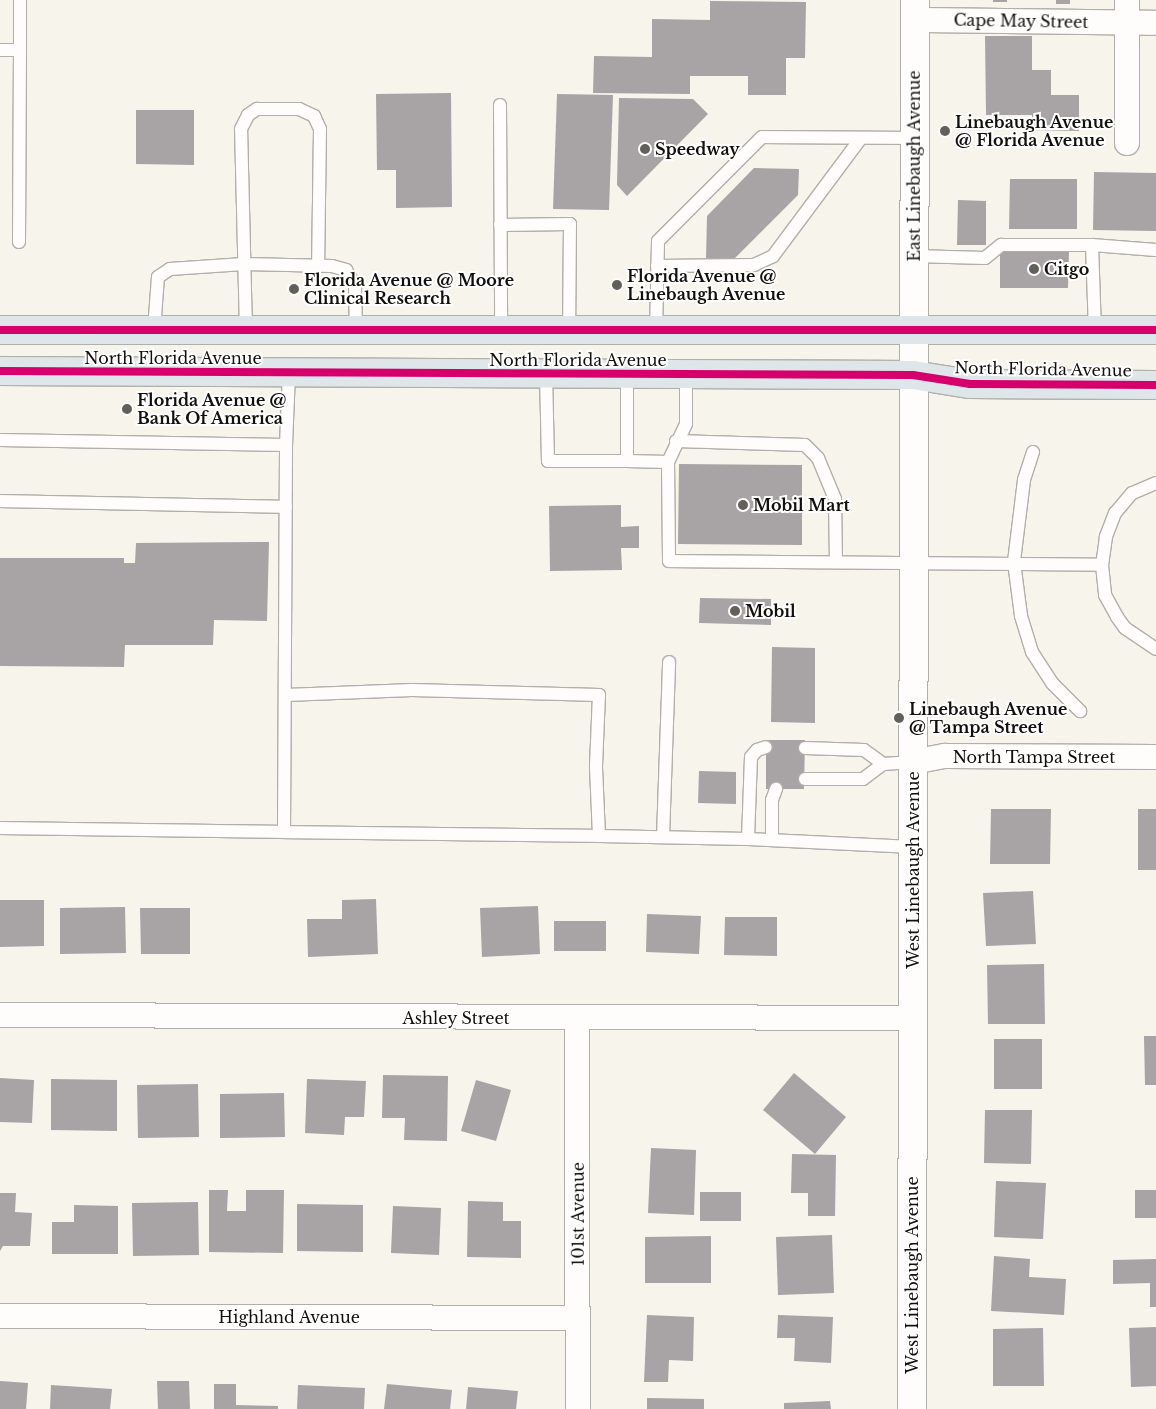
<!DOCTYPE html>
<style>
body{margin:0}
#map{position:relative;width:1156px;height:1409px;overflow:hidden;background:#f7f4ec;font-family:"Libre Baskerville",serif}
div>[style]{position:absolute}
.building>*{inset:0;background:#a8a3a4}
.roads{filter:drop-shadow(1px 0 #b1afa9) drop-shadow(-1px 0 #b1afa9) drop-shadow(0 1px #b1afa9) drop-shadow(0 -1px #b1afa9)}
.lane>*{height:12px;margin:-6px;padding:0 6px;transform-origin:6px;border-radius:6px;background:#fefdfc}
.street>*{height:24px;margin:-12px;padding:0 12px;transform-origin:12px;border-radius:12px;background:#fefdfc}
.secondary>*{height:28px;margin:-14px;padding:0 14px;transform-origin:14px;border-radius:14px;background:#fefdfc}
.primary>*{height:28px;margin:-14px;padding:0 14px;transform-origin:14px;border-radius:14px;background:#dee6e9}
.cycleway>*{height:8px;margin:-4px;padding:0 4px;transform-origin:4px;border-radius:4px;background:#d6006c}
.dots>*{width:14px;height:14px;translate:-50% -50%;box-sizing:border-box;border:2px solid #fff;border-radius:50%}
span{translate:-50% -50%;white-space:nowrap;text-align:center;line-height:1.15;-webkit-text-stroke:4px #fff;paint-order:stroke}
.street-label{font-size:16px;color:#12100c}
.poi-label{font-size:16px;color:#12100c;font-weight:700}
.left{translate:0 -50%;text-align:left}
</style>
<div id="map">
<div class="building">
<div style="clip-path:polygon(993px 0,1007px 0,1007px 2px,993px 2px)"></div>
<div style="clip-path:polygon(1056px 0,1070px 0,1070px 4px,1056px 4px)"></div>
<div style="clip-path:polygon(710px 1px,806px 2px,805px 58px,786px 58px,786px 95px,748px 95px,748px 76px,690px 76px,690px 94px,593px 93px,594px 56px,652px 57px,652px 19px,710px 20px)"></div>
<div style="clip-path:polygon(985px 36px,1032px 36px,1032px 70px,1051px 70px,1051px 95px,1079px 95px,1079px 131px,1032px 130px,1032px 115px,986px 115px)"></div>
<div style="clip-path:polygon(451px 93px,452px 207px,396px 208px,396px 170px,377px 170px,376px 94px)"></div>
<div style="clip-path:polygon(557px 94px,613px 95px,609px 210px,553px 209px)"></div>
<div style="clip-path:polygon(619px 98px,693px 99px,708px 114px,627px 196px,617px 185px)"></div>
<div style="clip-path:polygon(136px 110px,194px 110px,194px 165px,136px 164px)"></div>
<div style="clip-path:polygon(754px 168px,799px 169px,798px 195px,732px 261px,706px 260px,707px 216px)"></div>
<div style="clip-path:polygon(1094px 172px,1156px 173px,1156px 231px,1093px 230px)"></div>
<div style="clip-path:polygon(1010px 179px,1077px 179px,1077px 229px,1009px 229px)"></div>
<div style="clip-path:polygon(958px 200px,986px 201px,986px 245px,957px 245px)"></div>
<div style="clip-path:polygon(1000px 250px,1069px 251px,1068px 288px,1000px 288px)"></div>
<div style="clip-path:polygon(679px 464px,802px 465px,802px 545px,678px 544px)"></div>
<div style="clip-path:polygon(621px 505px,621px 527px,639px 526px,639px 548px,621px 548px,622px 570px,550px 571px,549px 506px)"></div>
<div style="clip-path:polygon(269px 542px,267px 621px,214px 620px,213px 645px,125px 645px,124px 667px,0 666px,0 558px,124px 558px,124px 563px,135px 563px,136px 543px)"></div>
<div style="clip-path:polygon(700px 598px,771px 599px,771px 625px,699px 623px)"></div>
<div style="clip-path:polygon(772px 647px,815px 648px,815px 723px,771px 722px)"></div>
<div style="clip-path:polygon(766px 740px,805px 740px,804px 789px,766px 789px)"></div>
<div style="clip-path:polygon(699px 771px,736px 772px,736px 804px,698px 803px)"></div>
<div style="clip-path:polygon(991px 809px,1051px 809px,1050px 864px,990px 864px)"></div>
<div style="clip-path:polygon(1138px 809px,1156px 809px,1156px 870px,1138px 870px)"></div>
<div style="clip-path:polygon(1033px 891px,1036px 944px,986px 946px,983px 893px)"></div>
<div style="clip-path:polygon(376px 899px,378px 954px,308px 957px,307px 919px,342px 919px,342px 900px)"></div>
<div style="clip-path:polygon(0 900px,44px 900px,44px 946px,0 947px)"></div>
<div style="clip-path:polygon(538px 906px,540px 954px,482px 957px,480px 908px)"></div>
<div style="clip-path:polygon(125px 907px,126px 953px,60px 954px,60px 908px)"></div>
<div style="clip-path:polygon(140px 908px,190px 908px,190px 954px,141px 954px)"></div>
<div style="clip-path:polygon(647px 914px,701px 916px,699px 954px,646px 952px)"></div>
<div style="clip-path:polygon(725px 917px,777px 917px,777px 956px,724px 955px)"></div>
<div style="clip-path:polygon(554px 921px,606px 921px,606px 951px,554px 951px)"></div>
<div style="clip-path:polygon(1044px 964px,1045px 1024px,988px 1024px,987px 965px)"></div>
<div style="clip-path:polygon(1144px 1036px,1156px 1036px,1156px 1085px,1145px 1085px)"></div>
<div style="clip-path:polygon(994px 1039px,1042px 1039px,1042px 1089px,994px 1089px)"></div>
<div style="clip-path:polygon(794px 1073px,846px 1117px,815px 1154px,763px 1110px)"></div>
<div style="clip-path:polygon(383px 1075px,448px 1076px,447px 1141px,404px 1140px,405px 1118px,382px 1118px)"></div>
<div style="clip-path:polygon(0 1078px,34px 1080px,32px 1123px,0 1122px)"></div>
<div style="clip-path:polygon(51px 1079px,117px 1080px,117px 1131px,51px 1130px)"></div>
<div style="clip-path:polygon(307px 1079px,366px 1081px,364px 1117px,345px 1117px,344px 1135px,305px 1133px)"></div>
<div style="clip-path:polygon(476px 1080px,511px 1090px,496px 1141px,461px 1131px)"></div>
<div style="clip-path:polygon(198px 1084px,199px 1137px,138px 1138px,137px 1085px)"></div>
<div style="clip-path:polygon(284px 1093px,285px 1137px,220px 1138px,220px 1094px)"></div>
<div style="clip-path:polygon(985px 1110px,1032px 1110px,1031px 1164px,984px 1163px)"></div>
<div style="clip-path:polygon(651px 1148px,696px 1150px,694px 1215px,648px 1213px)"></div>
<div style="clip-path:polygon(792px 1154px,836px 1155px,835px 1216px,808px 1216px,808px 1193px,791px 1193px)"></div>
<div style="clip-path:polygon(996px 1181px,1046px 1183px,1043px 1239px,994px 1237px)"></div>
<div style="clip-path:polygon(209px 1190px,228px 1190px,227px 1211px,246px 1211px,246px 1190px,284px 1190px,283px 1253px,209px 1252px)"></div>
<div style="clip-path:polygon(1135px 1190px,1156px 1190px,1156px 1218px,1135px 1218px)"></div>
<div style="clip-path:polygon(700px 1192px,741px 1192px,741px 1221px,700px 1221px)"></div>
<div style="clip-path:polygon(0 1193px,16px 1193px,15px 1212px,32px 1213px,30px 1246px,3px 1246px,0 1251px)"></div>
<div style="clip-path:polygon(468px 1201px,503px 1202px,503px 1221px,521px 1221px,521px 1258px,467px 1257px)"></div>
<div style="clip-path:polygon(198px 1202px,199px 1255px,133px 1256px,132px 1203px)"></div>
<div style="clip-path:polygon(297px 1204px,363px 1205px,363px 1252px,297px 1251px)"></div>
<div style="clip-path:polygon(74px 1205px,118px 1206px,118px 1254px,52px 1254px,52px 1222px,74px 1222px)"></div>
<div style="clip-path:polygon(393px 1206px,441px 1208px,439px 1255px,391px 1253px)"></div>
<div style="clip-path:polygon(832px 1235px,834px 1293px,778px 1295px,776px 1237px)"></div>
<div style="clip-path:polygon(711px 1236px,711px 1283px,645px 1283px,645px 1237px)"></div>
<div style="clip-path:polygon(994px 1256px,1030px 1259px,1029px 1277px,1066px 1279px,1064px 1315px,991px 1311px)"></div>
<div style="clip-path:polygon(1156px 1259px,1156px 1307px,1150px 1307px,1150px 1283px,1113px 1284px,1113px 1260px)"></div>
<div style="clip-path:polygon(647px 1315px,694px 1317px,693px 1361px,669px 1360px,668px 1382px,644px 1382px)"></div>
<div style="clip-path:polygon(778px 1315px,833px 1317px,831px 1363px,794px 1361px,795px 1338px,777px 1338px)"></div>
<div style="clip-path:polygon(1156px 1327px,1156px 1386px,1131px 1387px,1129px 1328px)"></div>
<div style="clip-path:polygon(1043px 1328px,1044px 1386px,993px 1386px,993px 1329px)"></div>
<div style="clip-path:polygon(0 1381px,28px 1383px,26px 1409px,0 1409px)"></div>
<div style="clip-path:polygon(157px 1381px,189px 1381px,190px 1409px,158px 1409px)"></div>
<div style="clip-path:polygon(214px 1384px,236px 1384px,236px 1405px,278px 1406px,278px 1409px,214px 1409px)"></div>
<div style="clip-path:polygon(387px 1384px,452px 1390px,450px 1409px,384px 1409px)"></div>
<div style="clip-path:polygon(51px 1385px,112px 1389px,110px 1409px,50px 1409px)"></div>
<div style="clip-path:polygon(298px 1385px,365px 1388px,364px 1409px,297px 1409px)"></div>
<div style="clip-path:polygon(468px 1387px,518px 1391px,516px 1409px,466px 1409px)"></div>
<div style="clip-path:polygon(647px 1398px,704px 1399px,704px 1409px,647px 1409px)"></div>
<div style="clip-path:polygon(830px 1401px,831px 1409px,784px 1409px,784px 1403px)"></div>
</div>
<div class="roads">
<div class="lane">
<div style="left:0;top:50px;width:20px"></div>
<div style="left:20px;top:50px;width:192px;rotate:90.3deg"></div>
<div style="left:20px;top:50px;width:50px;rotate:-90deg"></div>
<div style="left:500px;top:105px;width:226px;rotate:89.7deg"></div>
<div style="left:500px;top:225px;width:70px;rotate:-0.8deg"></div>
<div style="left:570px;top:224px;width:107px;rotate:90.5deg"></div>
<div style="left:1092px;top:245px;width:85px;rotate:88deg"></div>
<div style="left:913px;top:256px;width:72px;rotate:1.6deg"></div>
<div style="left:985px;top:258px;width:21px;rotate:-39deg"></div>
<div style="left:1001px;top:245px;width:91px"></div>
<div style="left:1092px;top:245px;width:64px;rotate:4.5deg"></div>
<div style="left:657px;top:266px;width:97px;rotate:-0.6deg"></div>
<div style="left:754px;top:265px;width:21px;rotate:-25deg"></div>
<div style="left:773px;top:256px;width:147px;rotate:-53.3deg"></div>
<div style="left:154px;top:330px;width:53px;rotate:-85.7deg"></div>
<div style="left:158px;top:277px;width:14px;rotate:-34deg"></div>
<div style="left:170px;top:269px;width:74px;rotate:-3.9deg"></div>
<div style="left:244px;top:264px;width:88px;rotate:1.3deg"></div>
<div style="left:332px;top:266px;width:15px;rotate:16deg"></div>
<div style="left:346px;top:270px;width:17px;rotate:59deg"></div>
<div style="left:355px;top:285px;width:46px;rotate:88.8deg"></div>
<div style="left:246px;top:331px;width:202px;rotate:-91.4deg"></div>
<div style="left:241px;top:129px;width:16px;rotate:-63deg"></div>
<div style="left:248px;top:115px;width:11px;rotate:-34deg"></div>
<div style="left:257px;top:109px;width:42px"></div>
<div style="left:299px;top:109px;width:17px;rotate:25deg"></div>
<div style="left:314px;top:116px;width:14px;rotate:65deg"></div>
<div style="left:320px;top:129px;width:137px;rotate:90.8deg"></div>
<div style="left:656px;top:331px;width:90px;rotate:-88.7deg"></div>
<div style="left:658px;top:241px;width:147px;rotate:-45deg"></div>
<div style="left:762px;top:137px;width:152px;rotate:0.4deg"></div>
<div style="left:546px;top:373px;width:88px;rotate:88.7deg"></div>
<div style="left:548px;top:461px;width:79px"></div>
<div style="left:627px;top:461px;width:87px;rotate:-90deg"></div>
<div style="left:686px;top:374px;width:50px;rotate:90deg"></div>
<div style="left:686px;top:424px;width:42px;rotate:115.3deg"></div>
<div style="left:668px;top:462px;width:99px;rotate:89.4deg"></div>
<div style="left:669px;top:561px;width:433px;rotate:0.5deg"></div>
<div style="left:0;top:440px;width:286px;rotate:1deg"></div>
<div style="left:286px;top:445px;width:73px;rotate:-87.6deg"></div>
<div style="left:676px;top:441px;width:129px;rotate:1.8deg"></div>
<div style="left:805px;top:445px;width:18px;rotate:45deg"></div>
<div style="left:818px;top:458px;width:44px;rotate:67.5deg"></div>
<div style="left:835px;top:499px;width:62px;rotate:89.1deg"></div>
<div style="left:1033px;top:452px;width:29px;rotate:108deg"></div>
<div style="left:1024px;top:480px;width:83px;rotate:97deg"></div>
<div style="left:1014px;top:562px;width:54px;rotate:82.6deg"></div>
<div style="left:1021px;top:616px;width:38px;rotate:73deg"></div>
<div style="left:1032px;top:652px;width:37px;rotate:57deg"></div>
<div style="left:1052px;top:683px;width:40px;rotate:45deg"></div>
<div style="left:627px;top:461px;width:41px;rotate:1.4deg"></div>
<div style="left:1156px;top:483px;width:26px;rotate:157deg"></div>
<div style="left:1132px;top:493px;width:26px;rotate:130deg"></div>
<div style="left:1115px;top:513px;width:26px;rotate:111deg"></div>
<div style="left:1106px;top:537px;width:28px;rotate:98deg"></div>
<div style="left:1102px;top:565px;width:30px;rotate:84deg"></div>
<div style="left:1105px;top:595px;width:25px;rotate:61deg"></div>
<div style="left:1117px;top:617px;width:14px;rotate:54deg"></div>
<div style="left:1125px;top:628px;width:37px;rotate:34deg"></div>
<div style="left:0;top:501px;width:286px;rotate:1.2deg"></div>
<div style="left:805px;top:748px;width:59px;rotate:1.9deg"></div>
<div style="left:864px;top:750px;width:24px;rotate:36deg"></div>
<div style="left:805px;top:779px;width:58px"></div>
<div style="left:863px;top:779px;width:25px;rotate:-37deg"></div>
<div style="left:883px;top:764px;width:30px;rotate:-4deg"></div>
<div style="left:0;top:828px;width:284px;rotate:0.8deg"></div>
<div style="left:284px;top:832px;width:387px;rotate:-89.7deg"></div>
<div style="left:284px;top:832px;width:315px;rotate:0.7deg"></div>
<div style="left:599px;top:836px;width:70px;rotate:-92.5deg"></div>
<div style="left:596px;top:766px;width:71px;rotate:-87.6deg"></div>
<div style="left:599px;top:695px;width:187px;rotate:-178.5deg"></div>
<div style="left:412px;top:690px;width:126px;rotate:177.7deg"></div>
<div style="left:599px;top:836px;width:149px;rotate:1.2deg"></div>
<div style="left:748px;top:839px;width:165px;rotate:2.8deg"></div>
<div style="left:663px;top:837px;width:175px;rotate:-88deg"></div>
<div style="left:748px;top:839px;width:82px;rotate:-87.9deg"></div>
<div style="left:751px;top:757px;width:9px;rotate:-49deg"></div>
<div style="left:757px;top:750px;width:9px;rotate:-18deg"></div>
<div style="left:772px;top:840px;width:40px;rotate:-90deg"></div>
<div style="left:772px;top:800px;width:12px;rotate:-70deg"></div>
</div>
<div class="street">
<div style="left:1127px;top:0;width:143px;rotate:90deg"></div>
<div style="left:914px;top:20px;width:242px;rotate:0.7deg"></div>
<div style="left:913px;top:762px;width:33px;rotate:-11deg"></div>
<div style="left:945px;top:756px;width:211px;rotate:0.3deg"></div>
<div style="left:0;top:1015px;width:913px;rotate:0.19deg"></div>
<div style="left:577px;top:1018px;width:391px;rotate:89.9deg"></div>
<div style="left:0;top:1316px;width:578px;rotate:0.2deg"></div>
</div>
<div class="secondary">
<div style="left:912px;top:1409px;width:1409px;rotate:-89.88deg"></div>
</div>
<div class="primary">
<div style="left:0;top:330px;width:1156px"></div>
<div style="left:0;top:371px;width:913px;rotate:0.25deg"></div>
<div style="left:913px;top:375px;width:58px;rotate:9deg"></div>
<div style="left:970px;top:384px;width:186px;rotate:0.3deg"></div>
</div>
</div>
<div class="cycleway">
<div style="left:0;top:330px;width:1156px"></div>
<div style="left:0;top:371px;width:913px;rotate:0.25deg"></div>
<div style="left:913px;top:375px;width:58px;rotate:9deg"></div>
<div style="left:970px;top:384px;width:186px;rotate:0.3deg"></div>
</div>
<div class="dots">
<div style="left:945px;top:131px;background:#62605a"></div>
<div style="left:645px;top:149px;background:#62605a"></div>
<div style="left:1034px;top:269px;background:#62605a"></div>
<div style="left:617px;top:285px;background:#62605a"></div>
<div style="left:294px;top:289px;background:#62605a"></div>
<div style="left:127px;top:409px;background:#62605a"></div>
<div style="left:743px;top:505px;background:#62605a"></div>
<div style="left:735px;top:611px;background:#62605a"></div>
<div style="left:899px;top:718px;background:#62605a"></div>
</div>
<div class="street-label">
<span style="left:1021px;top:21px;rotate:1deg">Cape May Street</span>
<span style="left:914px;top:166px;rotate:-90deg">East Linebaugh Avenue</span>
<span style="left:173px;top:358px">North Florida Avenue</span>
<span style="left:578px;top:360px">North Florida Avenue</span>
<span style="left:1043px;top:369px;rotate:1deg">North Florida Avenue</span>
<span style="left:1034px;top:757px">North Tampa Street</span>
<span style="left:913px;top:870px;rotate:-90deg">West Linebaugh Avenue</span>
<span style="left:456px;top:1018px">Ashley Street</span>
<span style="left:578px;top:1214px;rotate:-90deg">101st Avenue</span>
<span style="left:912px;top:1275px;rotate:-90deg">West Linebaugh Avenue</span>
<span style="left:289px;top:1317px">Highland Avenue</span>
</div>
<div class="poi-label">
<span class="left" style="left:955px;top:131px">Linebaugh Avenue<br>@ Florida Avenue</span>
<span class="left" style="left:655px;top:149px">Speedway</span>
<span class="left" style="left:1044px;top:269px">Citgo</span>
<span class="left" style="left:627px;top:285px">Florida Avenue @<br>Linebaugh Avenue</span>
<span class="left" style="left:304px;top:289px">Florida Avenue @ Moore<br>Clinical Research</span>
<span class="left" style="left:137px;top:409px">Florida Avenue @<br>Bank Of America</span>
<span class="left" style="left:753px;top:505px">Mobil Mart</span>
<span class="left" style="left:745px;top:611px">Mobil</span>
<span class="left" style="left:909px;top:718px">Linebaugh Avenue<br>@ Tampa Street</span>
</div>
</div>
